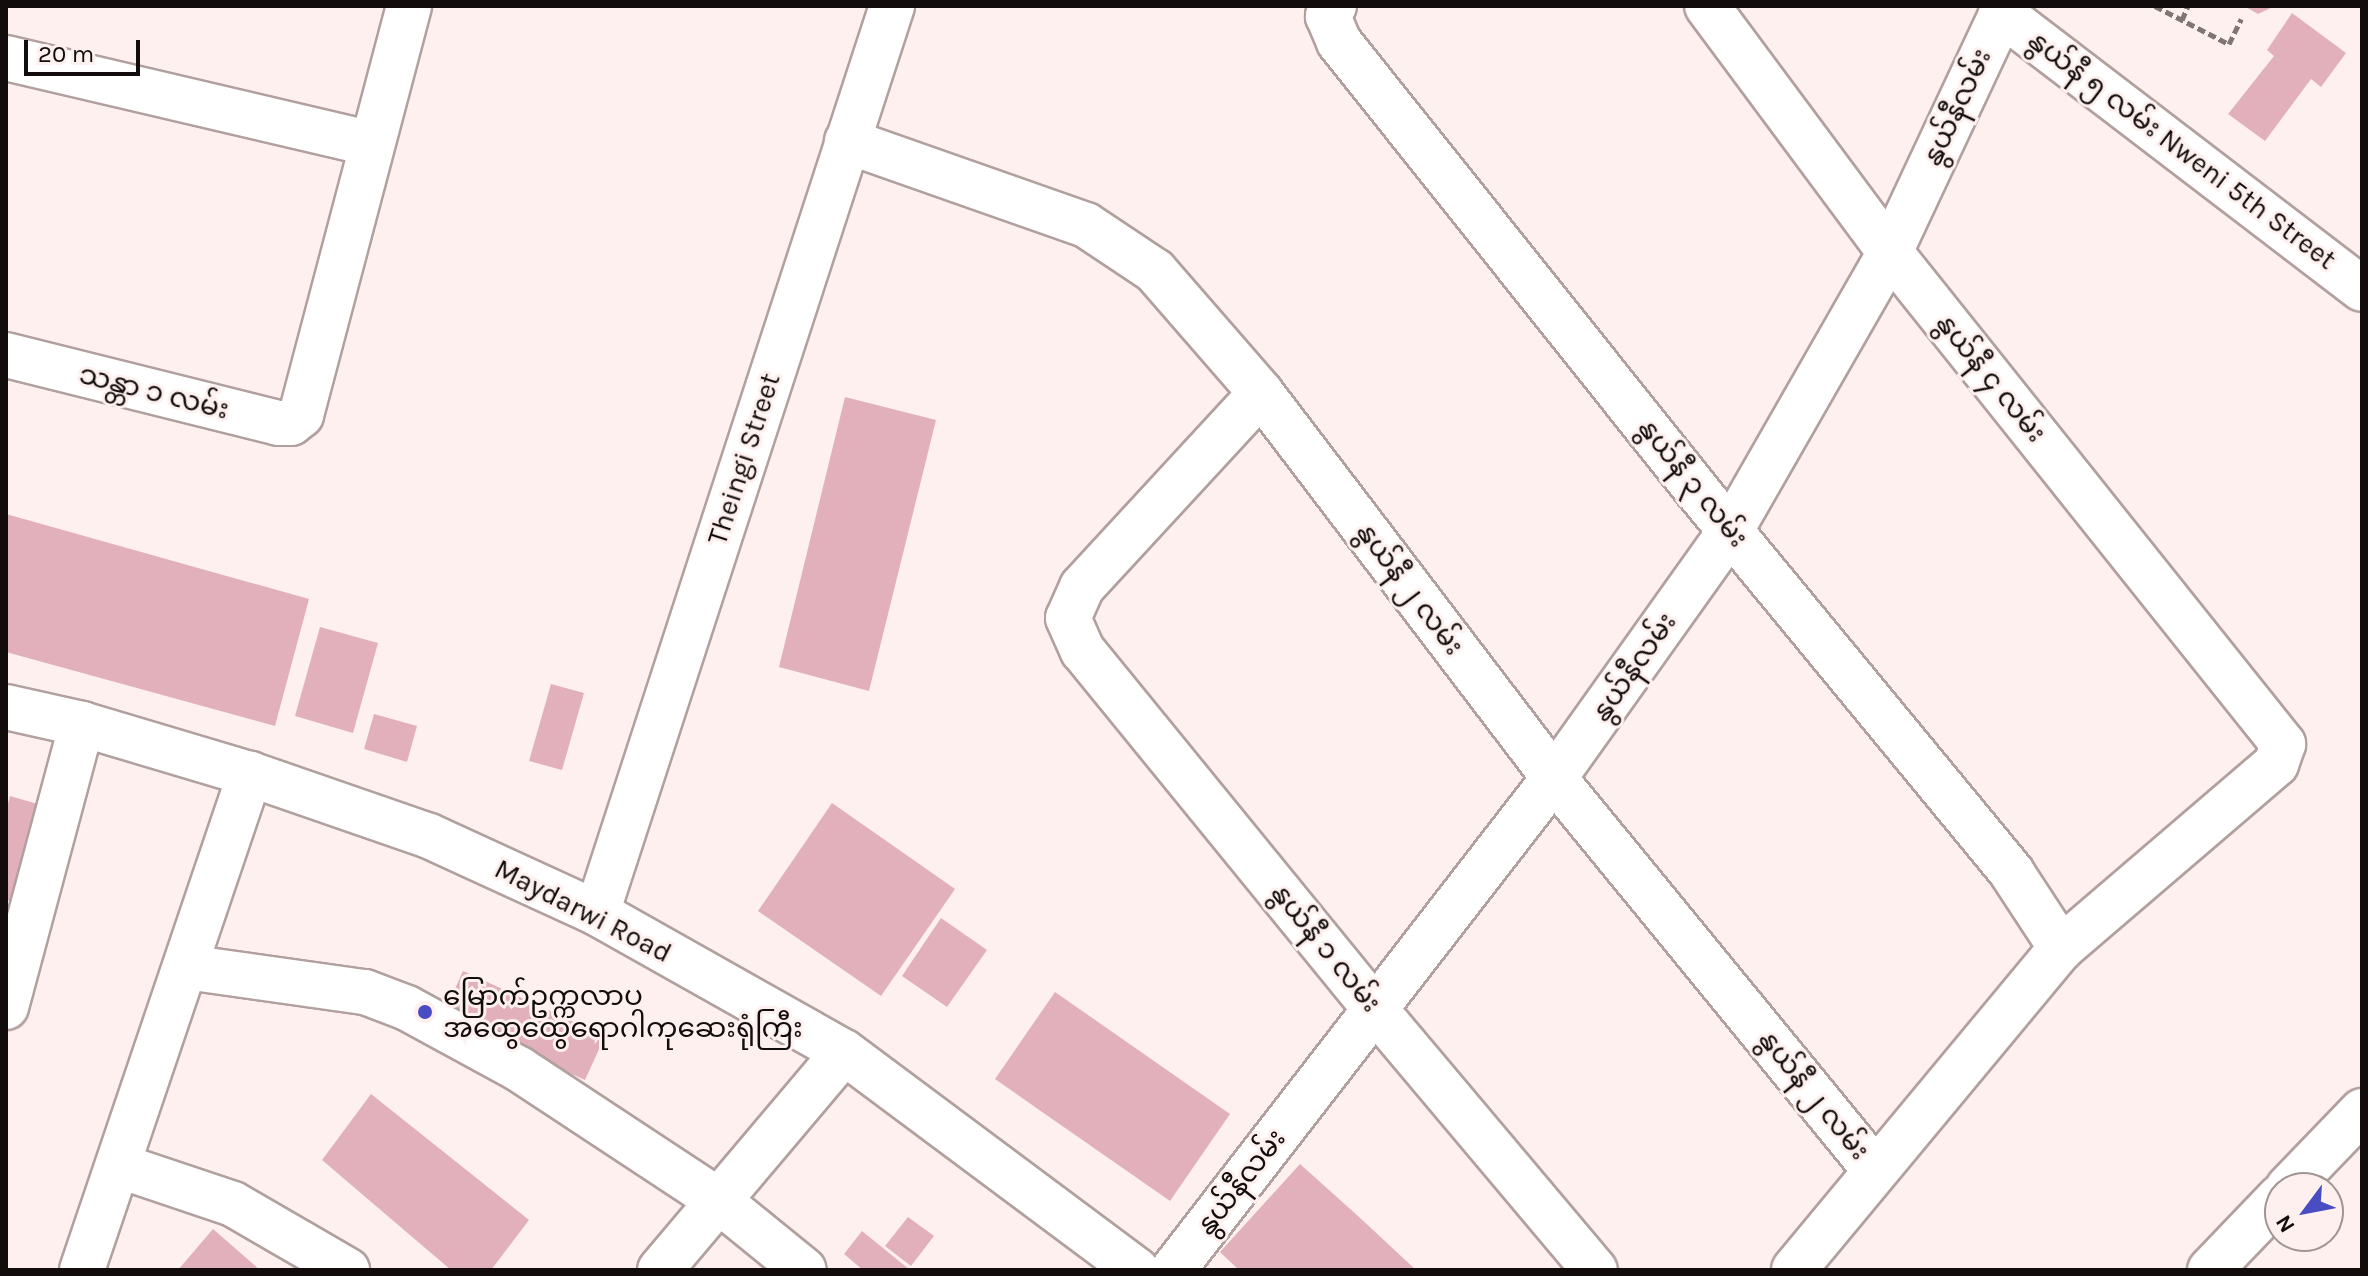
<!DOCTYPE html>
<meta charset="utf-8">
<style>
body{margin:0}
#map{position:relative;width:2368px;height:1276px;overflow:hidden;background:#fef0ee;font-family:Karla,"Noto Sans Myanmar",sans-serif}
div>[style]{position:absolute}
.building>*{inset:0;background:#e2b0bb}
.path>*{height:5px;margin-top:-2.5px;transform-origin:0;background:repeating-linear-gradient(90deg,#7f7674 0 8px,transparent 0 12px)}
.roads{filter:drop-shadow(2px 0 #b1a09e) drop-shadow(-2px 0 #b1a09e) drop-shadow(0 2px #b1a09e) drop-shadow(0 -2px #b1a09e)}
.minor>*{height:44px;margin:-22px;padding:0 22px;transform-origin:22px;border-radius:22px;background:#fff}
.dots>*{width:22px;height:22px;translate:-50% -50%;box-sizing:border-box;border:4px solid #fef0ee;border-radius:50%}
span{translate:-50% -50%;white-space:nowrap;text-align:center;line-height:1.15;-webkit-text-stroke:6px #fef0ee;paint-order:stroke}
.street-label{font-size:28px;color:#120d0c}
.poi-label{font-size:28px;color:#120d0c}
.left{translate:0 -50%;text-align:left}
.frame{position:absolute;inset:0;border:8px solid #120d0c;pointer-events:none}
.north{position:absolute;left:2264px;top:1172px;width:80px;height:80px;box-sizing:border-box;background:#fef0ee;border:2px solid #a09594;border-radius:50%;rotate:238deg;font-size:22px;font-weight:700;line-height:32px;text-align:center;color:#120d0c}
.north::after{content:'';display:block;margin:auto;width:28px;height:36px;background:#494dc3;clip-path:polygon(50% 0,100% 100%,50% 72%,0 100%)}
.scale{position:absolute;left:24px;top:40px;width:116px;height:36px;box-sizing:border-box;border:4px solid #120d0c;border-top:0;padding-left:10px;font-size:24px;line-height:28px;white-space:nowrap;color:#120d0c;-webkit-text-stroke:6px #fef0ee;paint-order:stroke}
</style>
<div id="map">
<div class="building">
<div style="clip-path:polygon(2244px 6px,2275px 6px,2258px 14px)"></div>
<div style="clip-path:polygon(2292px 13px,2346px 53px,2321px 87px,2311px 79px,2265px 141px,2228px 114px,2274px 56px,2267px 50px)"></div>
<div style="clip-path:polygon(845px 397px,936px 420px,869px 691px,779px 667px)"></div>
<div style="clip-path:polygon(6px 514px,309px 599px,275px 726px,6px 652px)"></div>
<div style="clip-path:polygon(320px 627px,378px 643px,353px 733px,295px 716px)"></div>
<div style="clip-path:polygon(551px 684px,584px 693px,562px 770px,529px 761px)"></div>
<div style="clip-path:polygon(374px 714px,417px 726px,407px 762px,364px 749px)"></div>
<div style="clip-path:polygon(10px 796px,55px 809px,28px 906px,6px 900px,6px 811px)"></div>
<div style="clip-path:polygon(832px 803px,955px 889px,881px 996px,758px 911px)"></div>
<div style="clip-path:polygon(941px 918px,987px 950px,947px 1007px,902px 976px)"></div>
<div style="clip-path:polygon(463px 971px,605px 1036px,585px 1080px,443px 1016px)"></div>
<div style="clip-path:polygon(1055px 992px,1230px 1114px,1170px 1201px,995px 1079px)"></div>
<div style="clip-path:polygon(371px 1094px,529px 1220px,491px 1270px,451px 1270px,322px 1160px)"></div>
<div style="clip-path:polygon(1300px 1164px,1358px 1216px,1416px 1270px,1239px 1270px,1220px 1252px)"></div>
<div style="clip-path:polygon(908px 1217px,934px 1236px,911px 1266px,885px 1246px)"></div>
<div style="clip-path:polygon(213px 1229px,260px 1270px,178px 1270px)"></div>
<div style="clip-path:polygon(862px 1231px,910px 1270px,863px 1270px,844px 1254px)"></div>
</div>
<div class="path">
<div style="left:2155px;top:6px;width:83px;rotate:27.2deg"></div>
<div style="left:2229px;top:44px;width:28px;rotate:-64deg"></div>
<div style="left:2182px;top:20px;width:15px;rotate:-67deg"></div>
</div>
<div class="roads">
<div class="minor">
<div style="left:1334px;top:6px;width:12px;rotate:121deg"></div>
<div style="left:1328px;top:16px;width:28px;rotate:67deg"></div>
<div style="left:1339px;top:42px;width:578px;rotate:51.39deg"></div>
<div style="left:1700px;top:494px;width:491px;rotate:50.5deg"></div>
<div style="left:2012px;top:873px;width:90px;rotate:56.8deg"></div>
<div style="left:1707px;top:6px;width:307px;rotate:53.4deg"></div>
<div style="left:1890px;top:252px;width:630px;rotate:51.38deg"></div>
<div style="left:2283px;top:744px;width:21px;rotate:109deg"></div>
<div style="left:2276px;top:764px;width:283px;rotate:139.4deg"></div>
<div style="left:2061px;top:948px;width:418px;rotate:129.7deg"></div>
<div style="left:2001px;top:13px;width:454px;rotate:37.4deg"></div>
<div style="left:6px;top:58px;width:376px;rotate:13.2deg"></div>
<div style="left:847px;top:141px;width:253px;rotate:19.4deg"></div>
<div style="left:1086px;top:225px;width:83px;rotate:33.7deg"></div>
<div style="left:1155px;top:271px;width:162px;rotate:49deg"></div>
<div style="left:1261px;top:393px;width:484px;rotate:52.7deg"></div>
<div style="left:1554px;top:778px;width:507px;rotate:50.69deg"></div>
<div style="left:6px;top:355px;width:280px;rotate:14deg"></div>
<div style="left:278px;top:423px;width:13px"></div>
<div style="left:291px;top:423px;width:13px;rotate:-39deg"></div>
<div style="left:301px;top:415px;width:423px;rotate:-75.2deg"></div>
<div style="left:1261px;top:393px;width:264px;rotate:132.7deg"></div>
<div style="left:1082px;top:587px;width:34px;rotate:114deg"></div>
<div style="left:1068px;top:618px;width:36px;rotate:66deg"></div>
<div style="left:1083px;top:651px;width:461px;rotate:50.8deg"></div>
<div style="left:1374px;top:1008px;width:343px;rotate:49.9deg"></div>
<div style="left:6px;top:707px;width:78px;rotate:12.6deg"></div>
<div style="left:82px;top:724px;width:175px;rotate:16.6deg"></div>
<div style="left:250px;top:774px;width:189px;rotate:19.1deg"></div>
<div style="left:429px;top:836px;width:185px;rotate:24.6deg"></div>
<div style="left:597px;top:913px;width:283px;rotate:29.4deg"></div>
<div style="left:844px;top:1052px;width:365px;rotate:36.7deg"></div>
<div style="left:597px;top:913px;width:954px;rotate:-71.98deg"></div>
<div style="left:186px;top:967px;width:181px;rotate:8deg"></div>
<div style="left:365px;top:992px;width:45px;rotate:20.9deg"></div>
<div style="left:407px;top:1008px;width:128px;rotate:28.6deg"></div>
<div style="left:519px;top:1069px;width:240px;rotate:33.4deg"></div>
<div style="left:719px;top:1201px;width:109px;rotate:39.1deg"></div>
<div style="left:6px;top:1007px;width:293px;rotate:-75deg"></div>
<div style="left:120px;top:1166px;width:119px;rotate:18.6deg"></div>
<div style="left:233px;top:1204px;width:132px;rotate:30.1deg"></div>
<div style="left:2288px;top:1188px;width:107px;rotate:-46.1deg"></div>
<div style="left:82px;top:1270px;width:524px;rotate:-71.29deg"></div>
<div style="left:660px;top:1270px;width:285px;rotate:-49.8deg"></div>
<div style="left:1173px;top:1270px;width:622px;rotate:-52.25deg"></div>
<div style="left:1554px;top:778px;width:305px;rotate:-54.5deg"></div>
<div style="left:1731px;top:530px;width:320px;rotate:-60.2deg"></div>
<div style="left:1890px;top:252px;width:272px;rotate:-64.9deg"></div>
<div style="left:2210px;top:1270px;width:101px;rotate:-46.2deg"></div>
</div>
</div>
<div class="dots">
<div style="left:425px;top:1012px;background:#494dc3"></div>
</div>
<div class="street-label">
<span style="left:1957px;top:107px;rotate:-65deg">နွယ်နီလမ်း</span>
<span style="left:2182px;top:150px;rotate:37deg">နွယ်နီ ၅ လမ်း Nweni 5th Street</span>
<span style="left:1991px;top:378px;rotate:51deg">နွယ်နီ ၄ လမ်း</span>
<span style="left:154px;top:392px;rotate:14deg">သန္တာ ၁ လမ်း</span>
<span style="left:744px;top:459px;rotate:-72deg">Theingi Street</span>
<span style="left:1693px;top:483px;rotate:51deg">နွယ်နီ ၃ လမ်း</span>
<span style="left:1410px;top:589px;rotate:53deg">နွယ်နီ ၂ လမ်း</span>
<span style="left:1634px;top:667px;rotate:-55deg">နွယ်နီလမ်း</span>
<span style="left:583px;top:911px;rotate:27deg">Maydarwi Road</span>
<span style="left:1326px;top:948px;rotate:51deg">နွယ်နီ ၁ လမ်း</span>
<span style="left:1814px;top:1095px;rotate:51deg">နွယ်နီ ၂ လမ်း</span>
<span style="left:1241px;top:1182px;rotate:-52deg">နွယ်နီလမ်း</span>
</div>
<div class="poi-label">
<span class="left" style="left:443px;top:1012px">မြောက်ဥက္ကလာပ<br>အထွေထွေရောဂါကုဆေးရုံကြီး</span>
</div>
<div class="frame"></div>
<div class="north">N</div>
<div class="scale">20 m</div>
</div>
